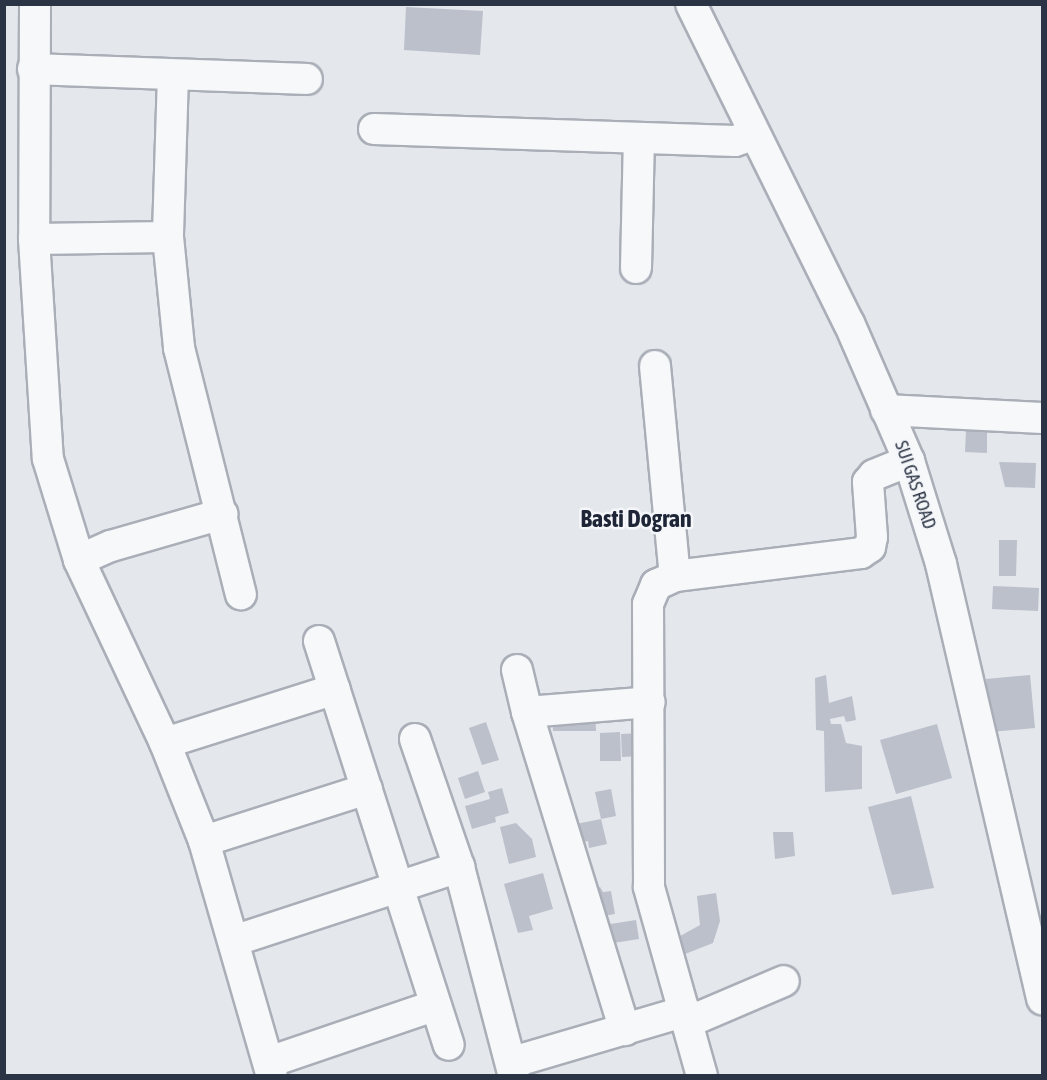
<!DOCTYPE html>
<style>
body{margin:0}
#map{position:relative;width:1047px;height:1080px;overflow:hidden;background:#e4e7ec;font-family:"Asap Condensed",sans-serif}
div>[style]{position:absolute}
.building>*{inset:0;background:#bbc0ca}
.roads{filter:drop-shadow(2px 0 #a9aeb7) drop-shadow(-2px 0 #a9aeb7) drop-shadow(0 2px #a9aeb7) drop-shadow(0 -2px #a9aeb7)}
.minor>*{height:30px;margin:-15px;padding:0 15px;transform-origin:15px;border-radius:15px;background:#f7f8fa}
span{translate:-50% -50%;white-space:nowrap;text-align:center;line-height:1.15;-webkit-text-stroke:5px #f4f6f9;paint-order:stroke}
.street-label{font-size:18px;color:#2b3445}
.district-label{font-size:24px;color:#1d2536;font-weight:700}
.frame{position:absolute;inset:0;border:6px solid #2b3445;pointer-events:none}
</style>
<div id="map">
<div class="building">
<div style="clip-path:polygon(406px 7px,483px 11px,480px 55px,404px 50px)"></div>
<div style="clip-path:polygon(966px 431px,987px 432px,987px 453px,965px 452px)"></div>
<div style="clip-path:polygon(999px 462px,1036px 463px,1035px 488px,1005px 487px)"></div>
<div style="clip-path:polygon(999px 540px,1017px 540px,1016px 576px,999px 576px)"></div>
<div style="clip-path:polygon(993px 586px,1039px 588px,1038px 611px,992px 609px)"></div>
<div style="clip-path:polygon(826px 675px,829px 703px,852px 696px,856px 720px,846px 722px,844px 716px,830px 719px,831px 724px,841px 724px,846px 743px,862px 746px,862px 789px,825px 792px,824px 731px,816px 730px,815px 678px)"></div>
<div style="clip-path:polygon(1030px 675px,1035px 728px,991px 732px,986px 679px)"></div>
<div style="clip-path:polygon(595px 710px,596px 731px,553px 731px,552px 711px)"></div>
<div style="clip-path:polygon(486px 722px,499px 760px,482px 765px,469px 728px)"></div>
<div style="clip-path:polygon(937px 724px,952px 778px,896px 794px,880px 740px)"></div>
<div style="clip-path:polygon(620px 732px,621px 761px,600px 761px,600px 733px)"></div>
<div style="clip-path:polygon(641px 733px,642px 756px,622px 757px,621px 734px)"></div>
<div style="clip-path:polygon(478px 771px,485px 792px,465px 799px,458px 778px)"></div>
<div style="clip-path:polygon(502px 788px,509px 813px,495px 817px,496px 822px,472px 829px,465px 806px,490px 799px,488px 792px)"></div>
<div style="clip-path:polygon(611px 789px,616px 816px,601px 819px,607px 844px,589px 848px,588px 841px,575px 844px,571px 825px,601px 819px,595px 792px)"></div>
<div style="clip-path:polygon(911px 796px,934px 888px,892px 895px,868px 807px)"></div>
<div style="clip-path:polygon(516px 823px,532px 839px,536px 857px,509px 864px,500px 827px)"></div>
<div style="clip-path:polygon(773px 832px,793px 832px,795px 856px,775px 859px)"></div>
<div style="clip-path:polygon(543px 873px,553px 909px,529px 916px,533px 930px,518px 933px,504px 884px)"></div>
<div style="clip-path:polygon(600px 887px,603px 892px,611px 891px,615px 914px,597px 917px,591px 888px)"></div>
<div style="clip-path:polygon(716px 893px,720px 921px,713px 943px,680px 956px,673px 940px,700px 925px,697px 896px)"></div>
<div style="clip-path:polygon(636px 920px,639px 939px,607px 944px,604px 925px)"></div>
</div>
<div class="roads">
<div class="minor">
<div style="left:35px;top:4px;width:235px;rotate:90.2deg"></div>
<div style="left:34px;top:239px;width:220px;rotate:86.4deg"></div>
<div style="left:48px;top:459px;width:106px;rotate:72.9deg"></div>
<div style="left:79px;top:560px;width:202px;rotate:64.8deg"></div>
<div style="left:165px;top:743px;width:105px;rotate:68.3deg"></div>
<div style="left:204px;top:841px;width:245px;rotate:73.9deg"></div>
<div style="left:691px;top:4px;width:356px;rotate:63.7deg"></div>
<div style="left:849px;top:323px;width:150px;rotate:66.5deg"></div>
<div style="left:909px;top:461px;width:108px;rotate:72.7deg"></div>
<div style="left:941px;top:564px;width:447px;rotate:76.9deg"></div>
<div style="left:33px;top:69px;width:274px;rotate:2.1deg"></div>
<div style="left:173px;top:75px;width:162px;rotate:91.8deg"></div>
<div style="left:168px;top:237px;width:112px;rotate:84.3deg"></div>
<div style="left:179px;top:348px;width:254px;rotate:75.9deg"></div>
<div style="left:374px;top:129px;width:361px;rotate:1.9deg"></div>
<div style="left:735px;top:141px;width:18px;rotate:-19deg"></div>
<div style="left:34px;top:239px;width:134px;rotate:-0.9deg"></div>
<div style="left:636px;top:268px;width:130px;rotate:-88.7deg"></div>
<div style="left:655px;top:366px;width:211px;rotate:84.6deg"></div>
<div style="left:886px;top:410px;width:156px;rotate:2.9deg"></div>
<div style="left:79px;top:560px;width:35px;rotate:-24deg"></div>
<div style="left:111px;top:546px;width:116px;rotate:-16.1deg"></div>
<div style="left:319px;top:641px;width:424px;rotate:72.2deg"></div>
<div style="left:517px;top:670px;width:43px;rotate:76.6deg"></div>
<div style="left:527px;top:712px;width:333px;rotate:72.9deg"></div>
<div style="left:527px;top:712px;width:123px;rotate:-4.6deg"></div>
<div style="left:415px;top:739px;width:135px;rotate:71deg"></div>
<div style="left:459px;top:867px;width:216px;rotate:75.3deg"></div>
<div style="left:165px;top:743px;width:178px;rotate:-17.6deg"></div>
<div style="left:204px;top:841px;width:171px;rotate:-17.7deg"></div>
<div style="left:236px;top:940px;width:235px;rotate:-18.1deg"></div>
<div style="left:688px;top:1022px;width:104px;rotate:-23.1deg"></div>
<div style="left:269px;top:1062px;width:176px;rotate:-18.8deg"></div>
<div style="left:513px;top:1062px;width:180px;rotate:-16.4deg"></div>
<div style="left:702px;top:1076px;width:196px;rotate:-105.7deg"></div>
<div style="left:649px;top:887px;width:283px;rotate:-90.2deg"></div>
<div style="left:648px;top:604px;width:21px;rotate:-67deg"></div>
<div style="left:656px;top:585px;width:21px;rotate:-25deg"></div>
<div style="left:675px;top:576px;width:187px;rotate:-7deg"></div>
<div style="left:861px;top:553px;width:11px;rotate:-34deg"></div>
<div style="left:870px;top:547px;width:10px;rotate:-79deg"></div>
<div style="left:872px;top:537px;width:55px;rotate:-94.2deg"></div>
<div style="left:868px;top:482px;width:9px;rotate:-49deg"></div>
<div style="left:874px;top:475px;width:38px;rotate:-22deg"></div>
</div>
</div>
<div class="street-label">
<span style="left:915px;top:485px;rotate:71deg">SUI GAS ROAD</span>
</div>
<div class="district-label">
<span style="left:636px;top:519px">Basti Dogran</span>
</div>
<div class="frame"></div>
</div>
